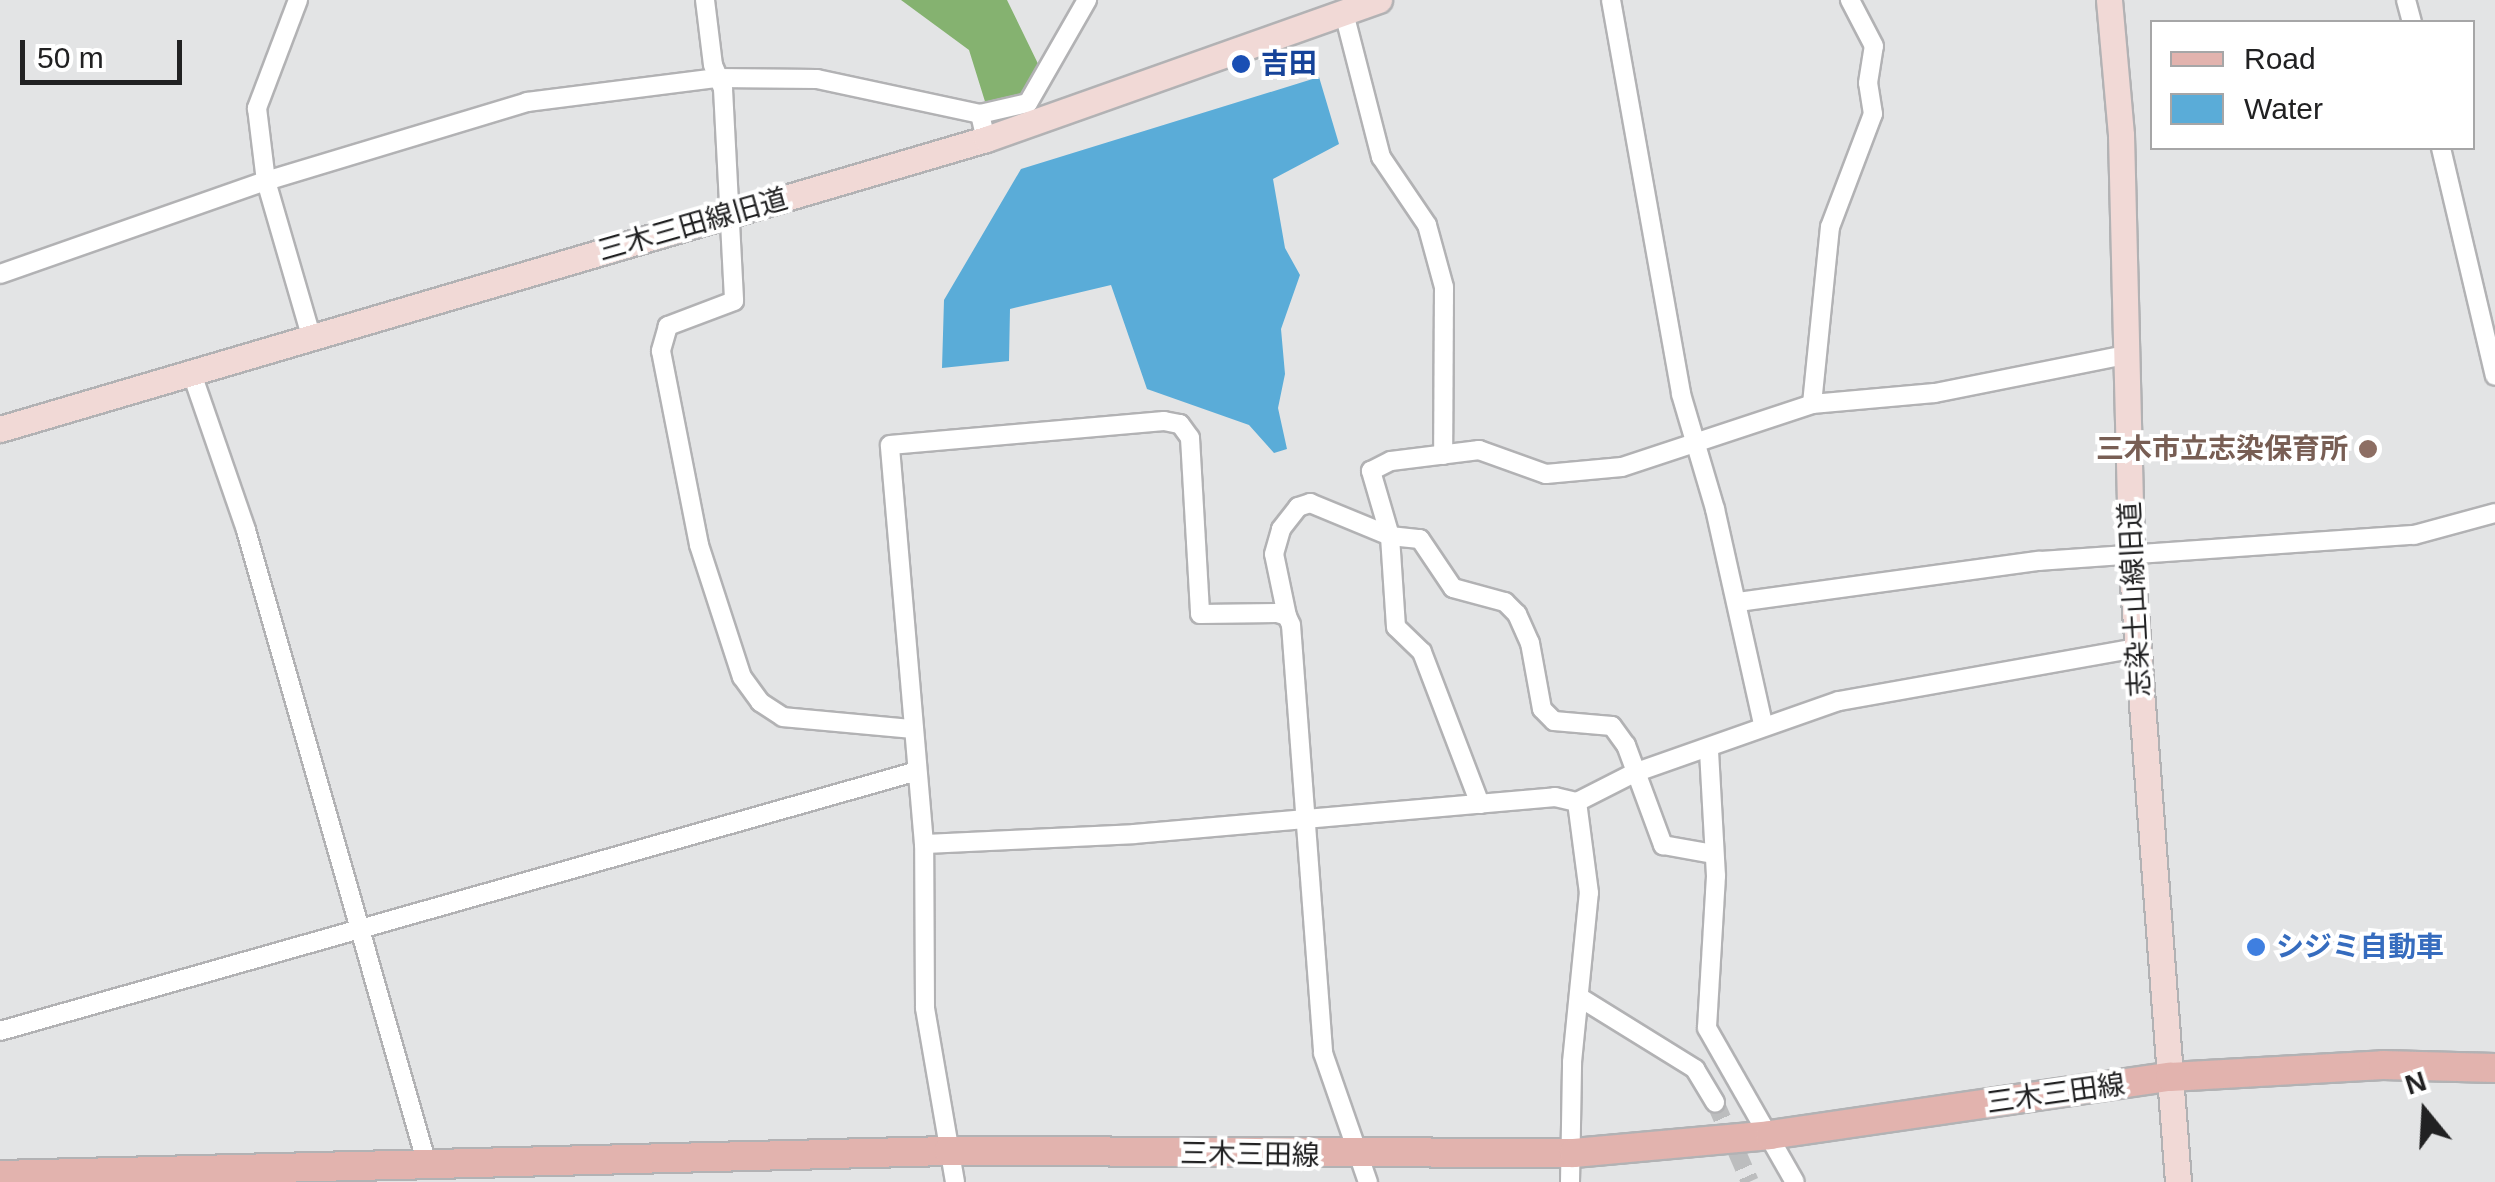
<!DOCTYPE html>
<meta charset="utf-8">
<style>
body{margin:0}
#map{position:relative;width:2495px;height:1182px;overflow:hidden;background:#e3e4e5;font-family:Arial,"Noto Sans JP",sans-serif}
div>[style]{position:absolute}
.forest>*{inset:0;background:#85b270}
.water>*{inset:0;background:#5aacd8}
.street-tunnel>*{height:18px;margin-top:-9px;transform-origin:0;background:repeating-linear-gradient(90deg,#bcbdbe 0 18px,transparent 0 27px)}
.roads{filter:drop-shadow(2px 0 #b2b2b4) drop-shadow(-2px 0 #b2b2b4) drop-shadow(0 2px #b2b2b4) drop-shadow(0 -2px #b2b2b4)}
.street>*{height:18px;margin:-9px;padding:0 9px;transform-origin:9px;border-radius:9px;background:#fff}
.secondary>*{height:25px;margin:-12.5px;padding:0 12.5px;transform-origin:12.5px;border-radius:12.5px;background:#f1d9d6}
.primary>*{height:28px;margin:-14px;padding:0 14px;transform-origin:14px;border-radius:14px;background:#e2b3ae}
.dots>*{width:28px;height:28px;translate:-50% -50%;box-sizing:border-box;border:5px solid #fff;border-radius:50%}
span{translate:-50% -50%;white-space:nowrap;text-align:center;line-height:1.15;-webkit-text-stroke:8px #fff;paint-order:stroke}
.transit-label{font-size:28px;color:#164399;font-weight:700}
.left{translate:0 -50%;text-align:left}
.street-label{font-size:28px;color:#212122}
.education-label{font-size:28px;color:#785e54;font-weight:700}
.right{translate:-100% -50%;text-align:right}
.shop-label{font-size:28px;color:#366cbe;font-weight:700}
.legend{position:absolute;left:2150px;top:20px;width:325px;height:130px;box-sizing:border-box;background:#fff;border:2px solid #a6a6a7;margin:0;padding:12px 18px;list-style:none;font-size:30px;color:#212122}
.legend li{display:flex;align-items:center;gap:20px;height:50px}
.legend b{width:50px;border:2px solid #a6a6a7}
.north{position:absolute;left:2375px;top:1062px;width:100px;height:100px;-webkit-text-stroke:8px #fff;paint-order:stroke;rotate:342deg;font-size:28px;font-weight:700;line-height:40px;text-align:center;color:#212122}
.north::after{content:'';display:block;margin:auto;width:35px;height:45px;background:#212122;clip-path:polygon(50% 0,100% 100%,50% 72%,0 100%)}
.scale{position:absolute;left:20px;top:40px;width:162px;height:45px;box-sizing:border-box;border:5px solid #212122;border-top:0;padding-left:12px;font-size:30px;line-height:35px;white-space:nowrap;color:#212122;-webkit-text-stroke:8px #fff;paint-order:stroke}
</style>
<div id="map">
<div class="forest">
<div style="clip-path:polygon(901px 0,1007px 0,1043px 74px,1026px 93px,987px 108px,969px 50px)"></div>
</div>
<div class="water">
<div style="clip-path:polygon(1319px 77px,1339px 144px,1273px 179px,1285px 248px,1300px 275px,1281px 329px,1285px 374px,1278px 408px,1287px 449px,1274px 453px,1249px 425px,1147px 389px,1111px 285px,1010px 309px,1009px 361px,942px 368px,944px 300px,1021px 169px)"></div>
</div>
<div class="street-tunnel">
<div style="left:1715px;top:1102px;width:87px;rotate:66.4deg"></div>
</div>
<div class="roads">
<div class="street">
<div style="left:298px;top:0;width:116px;rotate:110.8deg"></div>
<div style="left:257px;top:108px;width:74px;rotate:83deg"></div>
<div style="left:266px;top:181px;width:161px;rotate:73.8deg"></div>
<div style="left:705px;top:0;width:65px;rotate:83deg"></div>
<div style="left:713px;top:65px;width:26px;rotate:67deg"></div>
<div style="left:723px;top:89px;width:212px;rotate:87deg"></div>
<div style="left:734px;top:301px;width:71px;rotate:159.3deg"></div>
<div style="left:668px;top:326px;width:26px;rotate:106deg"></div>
<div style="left:661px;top:351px;width:198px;rotate:78.9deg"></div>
<div style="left:699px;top:545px;width:139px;rotate:72deg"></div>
<div style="left:742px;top:677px;width:31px;rotate:54deg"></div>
<div style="left:760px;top:702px;width:27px;rotate:33deg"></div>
<div style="left:783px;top:717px;width:130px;rotate:5.3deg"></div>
<div style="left:1611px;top:0;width:400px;rotate:79.9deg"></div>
<div style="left:1681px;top:394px;width:120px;rotate:73.5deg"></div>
<div style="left:1715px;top:509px;width:220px;rotate:77.4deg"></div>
<div style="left:2406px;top:0;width:23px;rotate:75deg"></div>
<div style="left:1344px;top:13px;width:149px;rotate:75.6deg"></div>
<div style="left:1381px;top:157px;width:82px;rotate:55.9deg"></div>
<div style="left:1427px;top:225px;width:64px;rotate:74.7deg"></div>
<div style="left:1444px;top:287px;width:168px;rotate:90.3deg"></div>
<div style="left:980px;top:114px;width:49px;rotate:-12.9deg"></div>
<div style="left:1028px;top:103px;width:119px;rotate:-60.2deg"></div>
<div style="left:2441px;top:148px;width:234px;rotate:76.7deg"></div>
<div style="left:0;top:274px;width:282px;rotate:-19.3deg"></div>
<div style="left:266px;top:181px;width:273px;rotate:-16.8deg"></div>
<div style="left:527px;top:102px;width:192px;rotate:-7.2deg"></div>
<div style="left:717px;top:78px;width:100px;rotate:0.6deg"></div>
<div style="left:817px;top:79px;width:167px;rotate:12.1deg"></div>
<div style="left:980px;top:114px;width:26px;rotate:77deg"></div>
<div style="left:191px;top:371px;width:168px;rotate:70.9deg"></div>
<div style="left:246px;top:530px;width:659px;rotate:74.07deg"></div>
<div style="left:1812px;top:404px;width:178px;rotate:-84.2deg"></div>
<div style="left:1830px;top:227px;width:121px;rotate:-69.2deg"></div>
<div style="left:1873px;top:114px;width:31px;rotate:-99deg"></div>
<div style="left:1868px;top:83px;width:37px;rotate:-81deg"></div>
<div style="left:1874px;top:46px;width:52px;rotate:-117.6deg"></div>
<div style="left:1738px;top:602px;width:304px;rotate:-7.8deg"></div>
<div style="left:2039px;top:561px;width:376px;rotate:-4deg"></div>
<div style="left:2414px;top:535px;width:84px;rotate:-15.2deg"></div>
<div style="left:1287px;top:616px;width:63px;rotate:-101.8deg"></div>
<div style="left:1274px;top:554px;width:26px;rotate:-74deg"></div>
<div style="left:1281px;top:529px;width:28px;rotate:-52deg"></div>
<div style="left:1298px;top:507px;width:13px;rotate:-18deg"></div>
<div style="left:1310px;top:503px;width:87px;rotate:22.4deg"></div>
<div style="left:1390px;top:536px;width:30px;rotate:6deg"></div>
<div style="left:1420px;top:539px;width:59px;rotate:56deg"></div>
<div style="left:1453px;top:588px;width:54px;rotate:15.1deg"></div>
<div style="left:1505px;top:602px;width:17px;rotate:45deg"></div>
<div style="left:1517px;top:614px;width:32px;rotate:66deg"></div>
<div style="left:1530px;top:643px;width:67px;rotate:79.7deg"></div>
<div style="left:1542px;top:709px;width:17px;rotate:45deg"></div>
<div style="left:1554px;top:721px;width:58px;rotate:4.9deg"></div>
<div style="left:1612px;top:726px;width:24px;rotate:54deg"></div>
<div style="left:1626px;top:745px;width:107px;rotate:69.7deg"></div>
<div style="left:1663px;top:845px;width:52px;rotate:10deg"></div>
<div style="left:1709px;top:751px;width:125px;rotate:86.8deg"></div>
<div style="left:1716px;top:876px;width:152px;rotate:93.4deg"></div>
<div style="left:1707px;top:1028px;width:177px;rotate:60.3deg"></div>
<div style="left:1480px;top:804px;width:163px;rotate:-110.9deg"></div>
<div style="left:1422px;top:652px;width:36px;rotate:-136deg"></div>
<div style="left:1396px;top:627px;width:91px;rotate:-93.8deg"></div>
<div style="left:1390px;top:536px;width:68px;rotate:-106.3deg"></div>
<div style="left:1371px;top:471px;width:22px;rotate:-27deg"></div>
<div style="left:1391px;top:461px;width:89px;rotate:-7.1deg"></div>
<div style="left:1479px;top:450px;width:71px;rotate:19.7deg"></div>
<div style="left:1546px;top:474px;width:76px;rotate:-5.3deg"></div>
<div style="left:1622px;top:467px;width:200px;rotate:-18.3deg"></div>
<div style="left:1812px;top:404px;width:123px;rotate:-5.1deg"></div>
<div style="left:1935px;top:393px;width:194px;rotate:-11.3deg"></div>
<div style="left:924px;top:844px;width:210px;rotate:-2.7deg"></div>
<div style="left:1134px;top:834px;width:423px;rotate:-5deg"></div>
<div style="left:1555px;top:797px;width:23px;rotate:13deg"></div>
<div style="left:1577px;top:802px;width:64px;rotate:-27deg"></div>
<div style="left:1634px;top:773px;width:217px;rotate:-19.4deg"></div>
<div style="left:1839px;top:701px;width:304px;rotate:-10.1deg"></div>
<div style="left:1579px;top:997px;width:137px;rotate:31.8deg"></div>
<div style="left:1695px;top:1069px;width:39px;rotate:59deg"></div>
<div style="left:0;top:1031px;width:950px;rotate:-15.82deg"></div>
<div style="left:955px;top:1182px;width:177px;rotate:-99.8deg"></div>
<div style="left:925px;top:1008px;width:164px;rotate:-90.3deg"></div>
<div style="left:924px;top:844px;width:400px;rotate:-94.9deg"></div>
<div style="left:890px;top:445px;width:275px;rotate:-5deg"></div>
<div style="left:1164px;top:421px;width:16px;rotate:11deg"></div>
<div style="left:1180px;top:424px;width:17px;rotate:54deg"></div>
<div style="left:1190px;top:438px;width:176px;rotate:86.7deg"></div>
<div style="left:1200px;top:614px;width:77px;rotate:-0.7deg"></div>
<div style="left:1277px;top:613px;width:10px;rotate:17deg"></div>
<div style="left:1287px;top:616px;width:10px;rotate:66deg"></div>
<div style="left:1291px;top:625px;width:429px;rotate:85.7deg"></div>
<div style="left:1323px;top:1053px;width:137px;rotate:70.8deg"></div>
<div style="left:1570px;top:1182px;width:120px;rotate:-89deg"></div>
<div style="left:1572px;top:1062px;width:170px;rotate:-84.3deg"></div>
<div style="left:1589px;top:893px;width:92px;rotate:-97.5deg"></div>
</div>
<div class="secondary">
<div style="left:2109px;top:0;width:136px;rotate:84.9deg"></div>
<div style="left:2121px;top:135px;width:423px;rotate:88.6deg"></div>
<div style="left:2131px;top:558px;width:626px;rotate:85.69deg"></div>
<div style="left:0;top:429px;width:1028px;rotate:-16.39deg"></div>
<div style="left:986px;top:139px;width:417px;rotate:-19.5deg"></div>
</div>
<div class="primary">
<div style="left:0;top:1175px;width:949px;rotate:-1.45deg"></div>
<div style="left:949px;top:1151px;width:625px;rotate:0.18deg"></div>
<div style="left:1574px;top:1153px;width:197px;rotate:-5.2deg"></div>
<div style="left:1770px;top:1135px;width:404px;rotate:-8.3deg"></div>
<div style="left:2170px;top:1077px;width:213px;rotate:-3.2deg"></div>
<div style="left:2383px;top:1065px;width:112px;rotate:1.5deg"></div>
</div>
</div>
<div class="dots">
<div style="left:1241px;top:64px;background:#1a4fb4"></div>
<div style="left:2368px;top:449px;background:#8d6e63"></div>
<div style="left:2256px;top:947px;background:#3f7fe0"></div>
</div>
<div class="transit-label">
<span class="left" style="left:1261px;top:64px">吉田</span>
</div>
<div class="street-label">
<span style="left:693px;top:225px;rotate:-16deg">三木三田線旧道</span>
<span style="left:2135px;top:599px;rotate:-93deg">志染土山線旧道</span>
<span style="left:2056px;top:1094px;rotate:-8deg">三木三田線</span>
<span style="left:1250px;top:1155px;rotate:1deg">三木三田線</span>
</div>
<div class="education-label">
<span class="right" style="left:2348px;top:449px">三木市立志染保育所</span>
</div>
<div class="shop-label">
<span class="left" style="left:2276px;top:947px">シジミ自動車</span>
</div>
<ul class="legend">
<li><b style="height:12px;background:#e2b3ae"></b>Road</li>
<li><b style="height:28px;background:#5aacd8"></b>Water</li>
</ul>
<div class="north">N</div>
<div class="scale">50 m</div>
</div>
